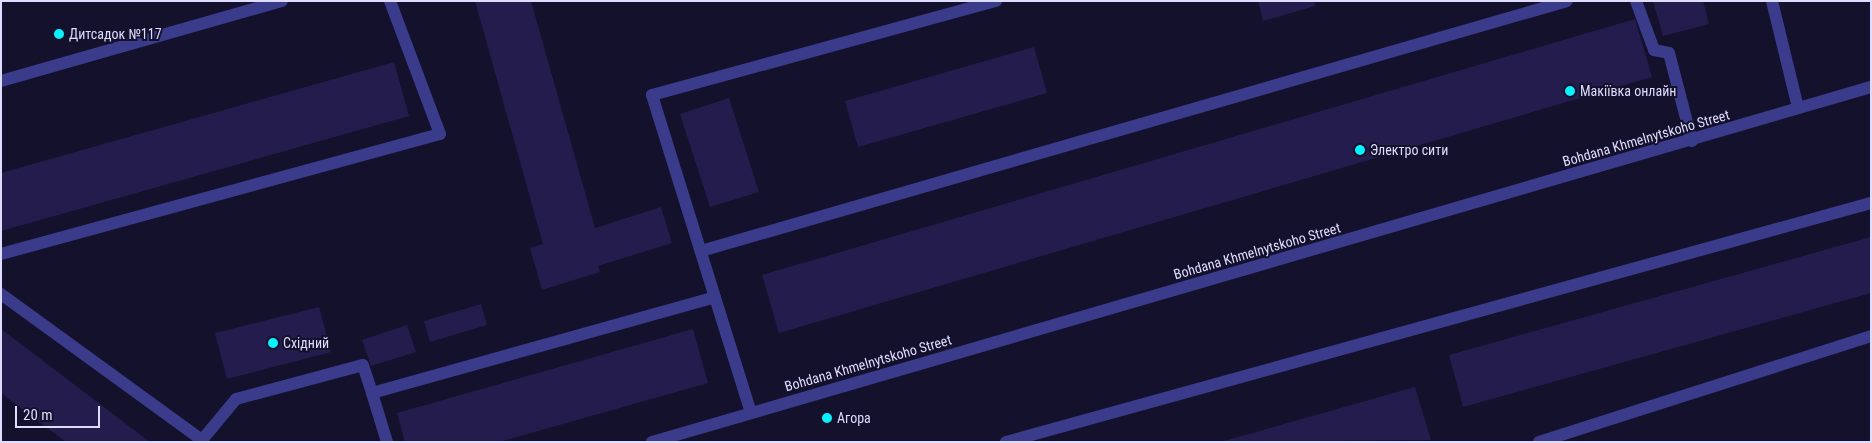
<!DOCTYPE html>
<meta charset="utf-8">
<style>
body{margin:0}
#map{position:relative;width:1872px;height:443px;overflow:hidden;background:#14112c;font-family:"Roboto Condensed",sans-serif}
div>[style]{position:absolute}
.building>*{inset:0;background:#241c4d}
.service>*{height:12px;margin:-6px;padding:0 6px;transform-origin:6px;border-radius:6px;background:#3b3b8c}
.minor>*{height:12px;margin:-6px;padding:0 6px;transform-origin:6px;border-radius:6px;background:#3b3b8c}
.dots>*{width:14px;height:14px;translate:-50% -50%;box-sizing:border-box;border:2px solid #14112c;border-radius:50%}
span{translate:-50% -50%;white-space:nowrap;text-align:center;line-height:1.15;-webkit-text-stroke:4px #14112c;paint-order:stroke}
.poi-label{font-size:14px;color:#dedcff}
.left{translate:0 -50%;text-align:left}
.street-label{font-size:14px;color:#dedcff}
.frame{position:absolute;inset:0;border:2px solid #dedcff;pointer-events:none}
.scale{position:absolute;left:15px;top:406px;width:85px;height:22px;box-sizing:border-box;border:2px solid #dedcff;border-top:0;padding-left:6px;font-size:15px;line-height:18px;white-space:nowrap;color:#dedcff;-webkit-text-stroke:4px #14112c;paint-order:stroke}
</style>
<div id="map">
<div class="building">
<div style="clip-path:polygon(475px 1px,531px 1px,595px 228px,661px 207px,672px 243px,598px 266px,600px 272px,542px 290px,530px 248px,543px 244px)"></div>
<div style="clip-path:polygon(1258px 1px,1314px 1px,1315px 6px,1263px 21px)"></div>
<div style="clip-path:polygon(1653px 1px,1703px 1px,1709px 24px,1663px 36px)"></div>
<div style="clip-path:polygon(1635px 19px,1652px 77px,779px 333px,762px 275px)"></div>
<div style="clip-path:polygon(1034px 47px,1047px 93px,858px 147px,845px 101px)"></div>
<div style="clip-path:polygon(394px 62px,409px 116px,1px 231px,1px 173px)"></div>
<div style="clip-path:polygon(729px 98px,759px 192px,710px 207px,680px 114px)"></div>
<div style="clip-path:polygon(1871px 237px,1871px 293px,1463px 407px,1449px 355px)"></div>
<div style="clip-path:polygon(481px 304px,487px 325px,430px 342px,424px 321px)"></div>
<div style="clip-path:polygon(319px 307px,331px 352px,227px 379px,215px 333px)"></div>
<div style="clip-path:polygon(407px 325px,416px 352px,371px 366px,362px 340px)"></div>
<div style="clip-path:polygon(1px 329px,150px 442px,66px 442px,1px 393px)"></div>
<div style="clip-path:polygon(693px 329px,708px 383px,499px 442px,405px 442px,397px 413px)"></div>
<div style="clip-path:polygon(1415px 387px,1431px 440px,1224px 442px,1224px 441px)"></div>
</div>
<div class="service">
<div style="left:1636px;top:1px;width:52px;rotate:69.8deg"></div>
<div style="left:1654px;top:50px;width:15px;rotate:11deg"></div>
<div style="left:1669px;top:53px;width:91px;rotate:75.4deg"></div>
<div style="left:1772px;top:1px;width:110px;rotate:76.3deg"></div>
<div style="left:1px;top:81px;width:292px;rotate:-15.9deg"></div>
<div style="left:701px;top:251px;width:901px;rotate:-16.1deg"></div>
<div style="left:1px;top:254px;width:455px;rotate:-15.3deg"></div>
<div style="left:440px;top:134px;width:142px;rotate:-110.6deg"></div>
<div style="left:1px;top:294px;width:248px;rotate:36deg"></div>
<div style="left:202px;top:440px;width:53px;rotate:-50.3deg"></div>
<div style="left:236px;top:399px;width:131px;rotate:-15deg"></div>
<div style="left:363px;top:365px;width:29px;rotate:72deg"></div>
<div style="left:751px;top:413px;width:333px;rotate:-107.3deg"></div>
<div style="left:652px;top:95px;width:357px;rotate:-15.3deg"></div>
<div style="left:387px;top:442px;width:51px;rotate:-107deg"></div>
<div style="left:372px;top:393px;width:356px;rotate:-15.6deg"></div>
<div style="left:1539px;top:442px;width:349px;rotate:-17.7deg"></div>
</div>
<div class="minor">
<div style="left:652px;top:442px;width:1270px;rotate:-16.24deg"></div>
<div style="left:1006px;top:442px;width:897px;rotate:-15.45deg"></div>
</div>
<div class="dots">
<div style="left:59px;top:34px;background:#08f1ff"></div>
<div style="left:1570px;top:91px;background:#08f1ff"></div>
<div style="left:1360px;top:150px;background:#08f1ff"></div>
<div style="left:273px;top:343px;background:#08f1ff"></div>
<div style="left:827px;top:418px;background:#08f1ff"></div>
</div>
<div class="poi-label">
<span class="left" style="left:69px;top:34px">Дитсадок №117</span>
<span class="left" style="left:1580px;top:91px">Макіївка онлайн</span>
<span class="left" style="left:1370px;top:150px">Электро сити</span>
<span class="left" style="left:283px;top:343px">Східний</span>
<span class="left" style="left:837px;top:418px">Агора</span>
</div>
<div class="street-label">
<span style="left:1646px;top:138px;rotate:-16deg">Bohdana Khmelnytskoho Street</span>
<span style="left:1257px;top:251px;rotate:-16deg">Bohdana Khmelnytskoho Street</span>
<span style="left:868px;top:363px;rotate:-16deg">Bohdana Khmelnytskoho Street</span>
</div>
<div class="frame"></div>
<div class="scale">20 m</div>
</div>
